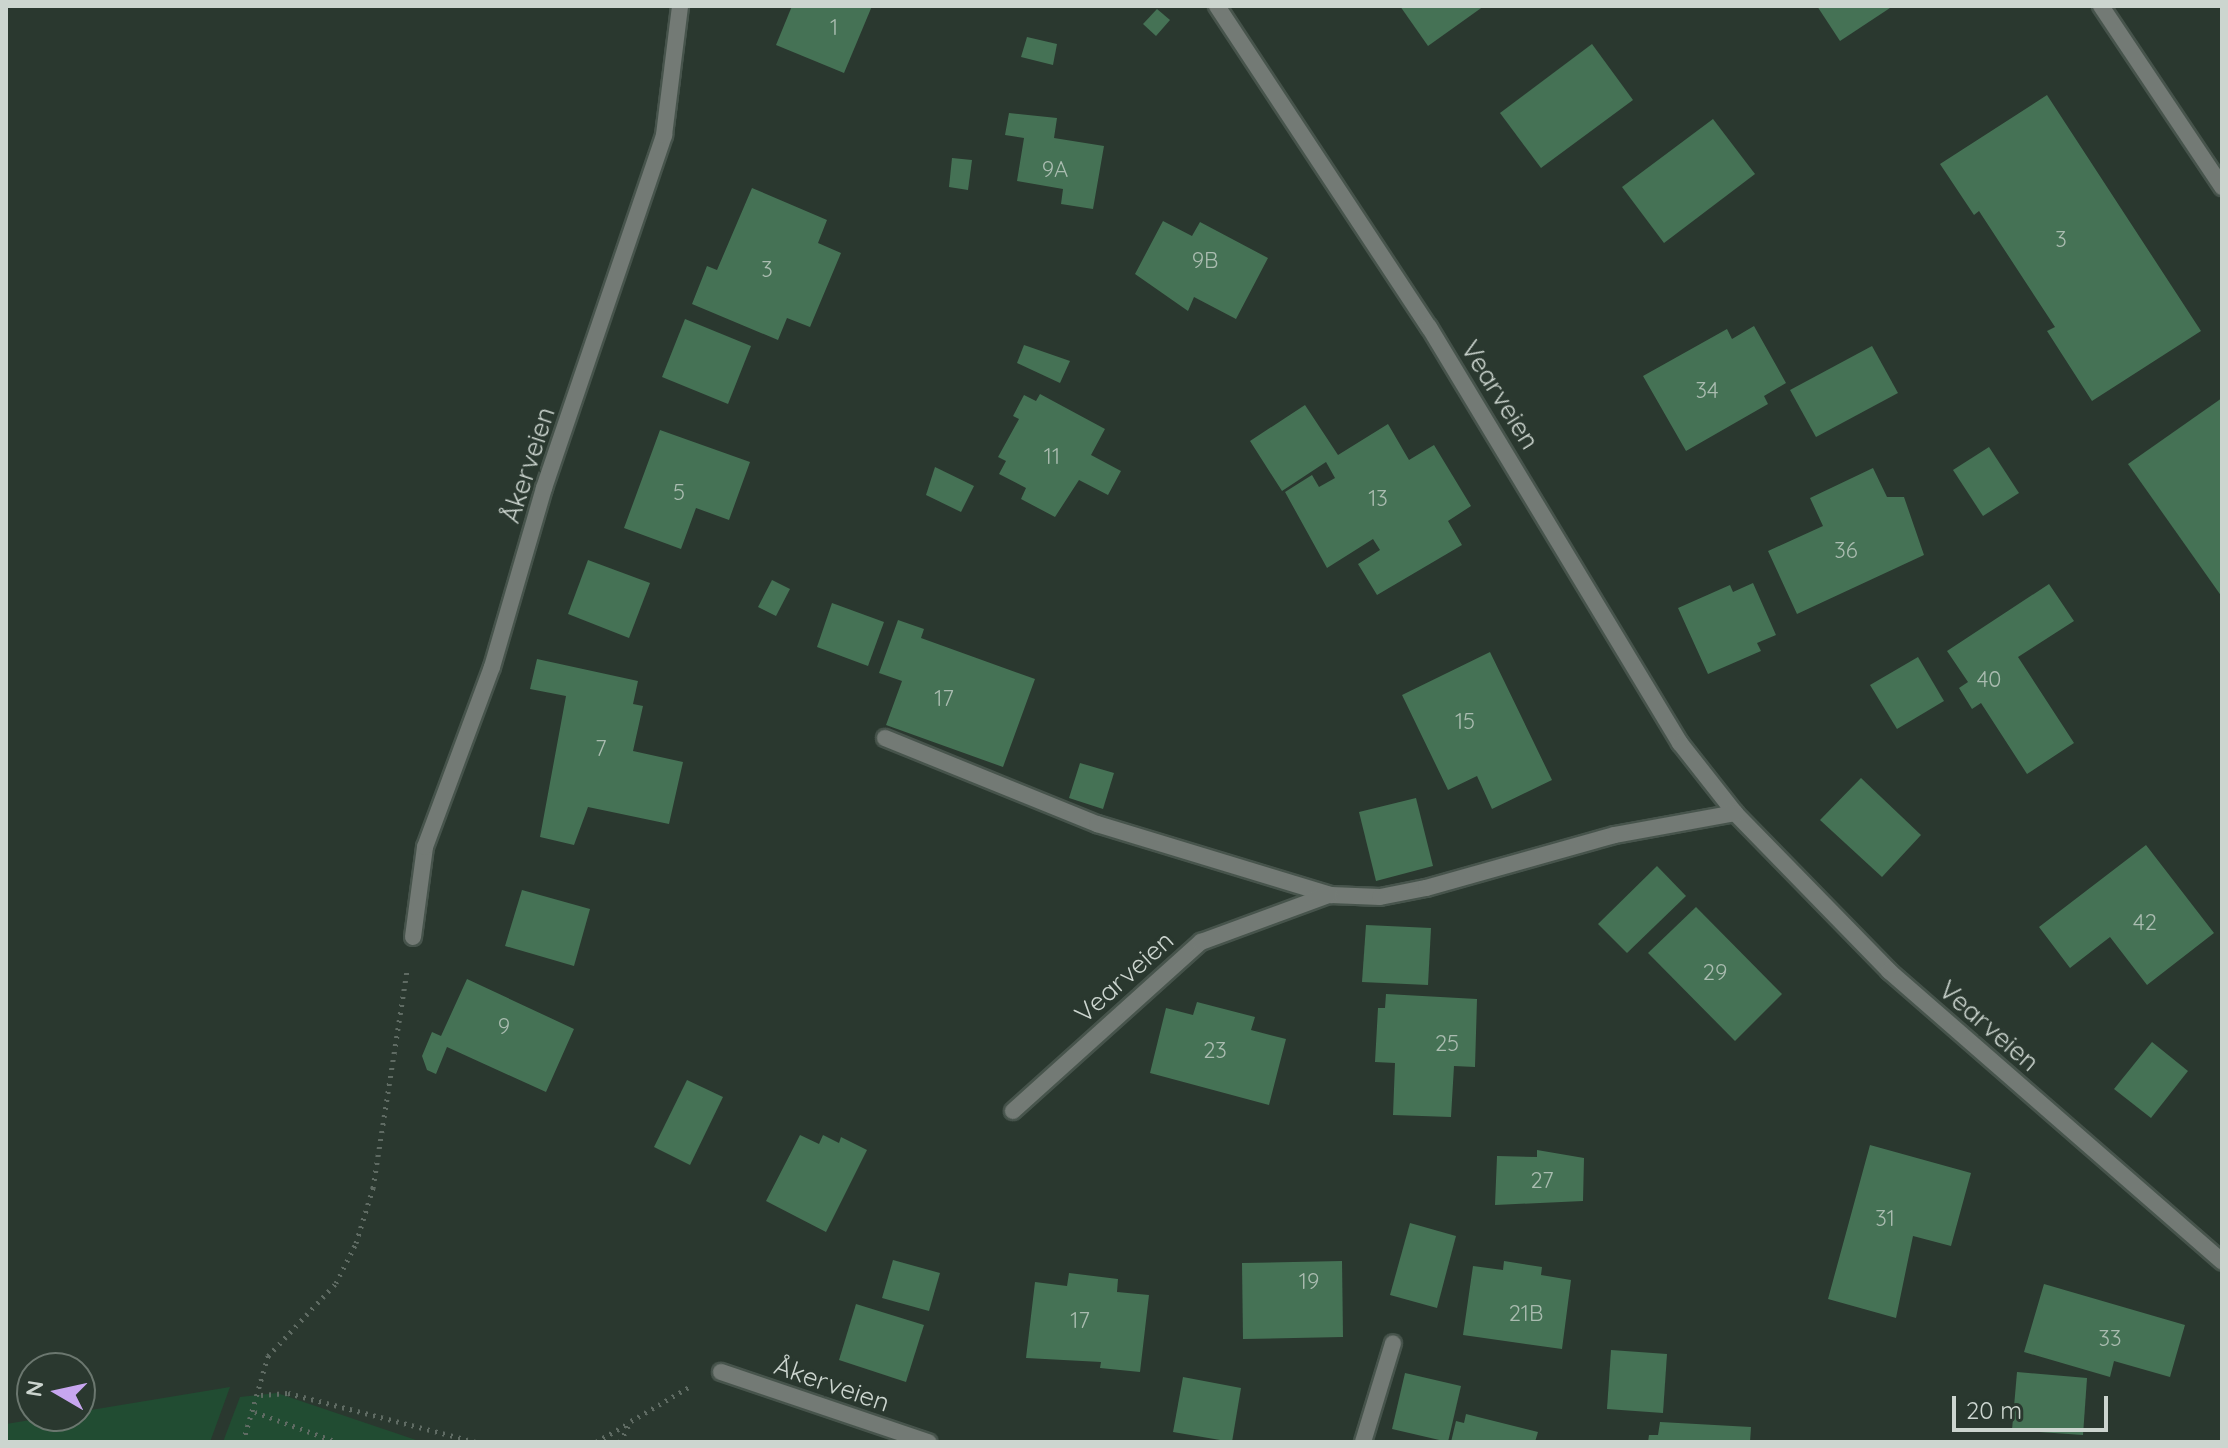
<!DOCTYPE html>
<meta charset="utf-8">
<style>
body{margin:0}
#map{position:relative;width:2228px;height:1448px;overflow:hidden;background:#2a382f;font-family:Quicksand,sans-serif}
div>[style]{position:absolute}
.green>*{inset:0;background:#214c32}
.building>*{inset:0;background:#457255}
.path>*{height:5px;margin-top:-2.5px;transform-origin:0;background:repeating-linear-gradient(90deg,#5f6b63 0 2px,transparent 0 8px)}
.roads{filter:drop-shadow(2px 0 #47544c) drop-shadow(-2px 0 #47544c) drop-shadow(0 2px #47544c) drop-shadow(0 -2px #47544c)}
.lane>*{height:16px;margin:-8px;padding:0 8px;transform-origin:8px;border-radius:8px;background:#737a75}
.street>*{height:16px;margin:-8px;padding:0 8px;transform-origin:8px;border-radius:8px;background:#737a75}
span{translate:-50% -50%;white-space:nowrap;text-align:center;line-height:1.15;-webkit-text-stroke:6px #2a382f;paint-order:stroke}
.number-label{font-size:22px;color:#aabcb0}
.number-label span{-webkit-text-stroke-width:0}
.street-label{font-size:26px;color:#ccd5cf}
.frame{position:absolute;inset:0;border:8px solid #ccd5cf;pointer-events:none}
.north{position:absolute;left:16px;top:1352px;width:80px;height:80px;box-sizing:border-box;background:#2a382f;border:2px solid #6b776f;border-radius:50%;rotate:279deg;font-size:22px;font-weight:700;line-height:32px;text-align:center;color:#ccd5cf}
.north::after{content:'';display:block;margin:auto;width:28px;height:36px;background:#c7a6ef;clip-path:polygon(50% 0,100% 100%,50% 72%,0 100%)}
.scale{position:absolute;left:1952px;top:1396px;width:156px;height:36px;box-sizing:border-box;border:4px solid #ccd5cf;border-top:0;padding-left:10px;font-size:24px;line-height:28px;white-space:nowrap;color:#ccd5cf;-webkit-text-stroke:6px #2a382f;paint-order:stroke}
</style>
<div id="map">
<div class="green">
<div style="clip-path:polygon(230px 1387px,210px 1442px,6px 1442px,6px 1424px)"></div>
<div style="clip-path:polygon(277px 1393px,422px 1442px,223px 1442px,240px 1397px)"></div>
</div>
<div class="building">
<div style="clip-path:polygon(792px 6px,872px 6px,844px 73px,776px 45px)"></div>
<div style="clip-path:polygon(1400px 6px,1484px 6px,1428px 46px)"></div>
<div style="clip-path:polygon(1817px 6px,1893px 6px,1840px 41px)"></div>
<div style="clip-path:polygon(1157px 9px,1170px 20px,1156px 36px,1143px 24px)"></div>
<div style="clip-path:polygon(1027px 37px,1057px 44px,1053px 65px,1021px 57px)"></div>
<div style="clip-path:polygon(1592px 44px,1633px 100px,1541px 168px,1500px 113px)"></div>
<div style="clip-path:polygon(2047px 95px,2201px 331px,2092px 401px,2047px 331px,2055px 327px,1979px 211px,1974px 215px,1940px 164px)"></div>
<div style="clip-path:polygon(1009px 113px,1057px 118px,1054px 138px,1104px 146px,1093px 209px,1061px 204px,1063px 189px,1017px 181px,1024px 138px,1005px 135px)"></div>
<div style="clip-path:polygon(1713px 119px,1755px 174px,1664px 243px,1622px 187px)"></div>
<div style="clip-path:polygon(952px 158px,972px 160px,968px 190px,949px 187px)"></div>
<div style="clip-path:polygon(752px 188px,827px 220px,818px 243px,841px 253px,810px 327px,787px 318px,778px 340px,692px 304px,707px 266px,717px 270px)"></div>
<div style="clip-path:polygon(1163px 221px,1192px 236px,1200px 222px,1268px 258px,1236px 319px,1194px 297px,1188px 311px,1135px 274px)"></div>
<div style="clip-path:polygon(685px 319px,751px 346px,728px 404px,662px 377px)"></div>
<div style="clip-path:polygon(1754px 326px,1786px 383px,1764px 396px,1768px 404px,1686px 451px,1643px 376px,1727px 329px,1732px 339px)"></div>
<div style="clip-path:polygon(1024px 345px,1070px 361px,1060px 383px,1017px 363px)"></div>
<div style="clip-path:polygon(1872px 346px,1898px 393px,1816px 437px,1790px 390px)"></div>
<div style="clip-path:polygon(1040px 394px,1105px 429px,1091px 455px,1121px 471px,1108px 495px,1079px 480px,1055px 517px,1021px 499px,1026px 488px,999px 474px,1006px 461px,998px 457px,1019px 419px,1013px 416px,1024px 395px,1036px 401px)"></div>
<div style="clip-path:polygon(2222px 398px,2222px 597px,2128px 464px)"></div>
<div style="clip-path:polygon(1305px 405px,1338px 455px,1388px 424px,1409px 460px,1434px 445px,1471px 506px,1448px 521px,1462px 545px,1377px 595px,1358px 564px,1380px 550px,1373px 539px,1327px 568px,1285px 492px,1312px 475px,1319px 487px,1335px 478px,1326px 462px,1282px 491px,1250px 441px)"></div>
<div style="clip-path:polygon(660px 430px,750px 462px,729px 520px,696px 508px,681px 549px,624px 528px)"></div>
<div style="clip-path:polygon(1989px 447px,2019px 493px,1983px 516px,1953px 470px)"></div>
<div style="clip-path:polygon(935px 467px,974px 486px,961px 512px,926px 495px)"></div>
<div style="clip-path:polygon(1873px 468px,1887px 497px,1904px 497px,1924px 555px,1797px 614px,1768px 551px,1823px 526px,1810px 498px)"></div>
<div style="clip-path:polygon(588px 560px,650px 583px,629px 638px,568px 614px)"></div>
<div style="clip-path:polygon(772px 580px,790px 589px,776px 616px,758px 607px)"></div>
<div style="clip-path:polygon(1753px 583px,1776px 635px,1757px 643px,1761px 651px,1708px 674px,1678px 608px,1730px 585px,1733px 592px)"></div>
<div style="clip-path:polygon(2049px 584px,2074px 621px,2018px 657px,2074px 743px,2027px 774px,1981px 703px,1972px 709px,1959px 688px,1968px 682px,1947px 651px)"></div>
<div style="clip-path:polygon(832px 603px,884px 622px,868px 666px,817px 647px)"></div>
<div style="clip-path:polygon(898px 620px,924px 629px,921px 638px,1035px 679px,1003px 767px,886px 725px,902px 681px,879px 673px)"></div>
<div style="clip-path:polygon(1490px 652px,1552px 780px,1492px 809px,1477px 776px,1448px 790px,1402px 695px)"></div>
<div style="clip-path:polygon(1918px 657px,1944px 701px,1897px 729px,1870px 685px)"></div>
<div style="clip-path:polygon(537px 659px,638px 681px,633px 704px,643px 706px,633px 751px,683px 762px,669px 824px,588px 807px,574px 845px,540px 837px,566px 696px,530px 689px)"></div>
<div style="clip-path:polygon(1080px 763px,1114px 773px,1103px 809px,1069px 798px)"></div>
<div style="clip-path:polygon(1861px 778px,1921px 835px,1882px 877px,1820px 820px)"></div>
<div style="clip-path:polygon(1416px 798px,1433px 866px,1376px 881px,1359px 812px)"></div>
<div style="clip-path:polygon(2146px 845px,2214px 933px,2147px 985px,2110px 937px,2070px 968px,2039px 927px)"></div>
<div style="clip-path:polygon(1657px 866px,1686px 896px,1627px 953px,1598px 924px)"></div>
<div style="clip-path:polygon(522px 890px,590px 909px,574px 966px,505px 946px)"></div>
<div style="clip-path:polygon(1696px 907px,1782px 994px,1735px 1041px,1648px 953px)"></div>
<div style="clip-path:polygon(1366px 925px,1431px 928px,1428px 985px,1362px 982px)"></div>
<div style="clip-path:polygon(467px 979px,574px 1029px,546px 1092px,447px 1047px,436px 1074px,427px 1070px,422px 1056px,432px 1032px,441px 1036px)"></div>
<div style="clip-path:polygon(1386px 994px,1477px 999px,1475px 1067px,1454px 1066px,1451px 1117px,1393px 1115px,1395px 1063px,1375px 1062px,1378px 1008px,1385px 1008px)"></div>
<div style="clip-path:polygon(1197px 1002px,1255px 1017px,1251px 1030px,1286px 1039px,1269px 1105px,1150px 1073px,1166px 1008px,1193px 1015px)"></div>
<div style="clip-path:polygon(2152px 1042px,2188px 1071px,2151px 1118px,2114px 1089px)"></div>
<div style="clip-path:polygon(687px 1080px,723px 1097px,690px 1165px,654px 1147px)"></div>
<div style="clip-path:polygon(800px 1135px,819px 1144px,823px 1135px,839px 1143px,841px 1137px,867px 1150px,826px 1232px,766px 1201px)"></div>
<div style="clip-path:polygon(1870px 1145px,1971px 1173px,1951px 1246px,1913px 1236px,1896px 1318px,1828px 1299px)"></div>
<div style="clip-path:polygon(1537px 1150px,1584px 1158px,1583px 1201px,1495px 1205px,1497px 1156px,1537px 1157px)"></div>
<div style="clip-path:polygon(1410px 1223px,1456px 1236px,1437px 1308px,1390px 1295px)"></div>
<div style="clip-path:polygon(893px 1260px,940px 1273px,929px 1311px,882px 1298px)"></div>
<div style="clip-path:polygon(1342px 1261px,1343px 1337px,1243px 1339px,1242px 1263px)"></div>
<div style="clip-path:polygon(1504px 1261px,1542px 1267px,1541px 1275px,1571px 1280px,1562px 1349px,1463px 1335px,1473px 1266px,1503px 1270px)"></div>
<div style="clip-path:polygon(1069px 1273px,1118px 1279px,1117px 1292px,1149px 1295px,1140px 1372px,1100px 1368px,1101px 1362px,1026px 1358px,1035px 1282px,1067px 1286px)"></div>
<div style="clip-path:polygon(2044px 1284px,2185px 1325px,2170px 1377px,2114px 1361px,2110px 1377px,2024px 1352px)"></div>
<div style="clip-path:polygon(856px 1304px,924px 1325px,906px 1382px,839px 1360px)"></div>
<div style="clip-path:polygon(1611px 1350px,1667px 1354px,1663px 1413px,1607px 1409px)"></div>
<div style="clip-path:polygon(2017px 1372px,2087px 1378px,2083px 1435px,2012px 1430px)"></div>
<div style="clip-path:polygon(1405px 1373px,1461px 1386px,1448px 1442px,1392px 1429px)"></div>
<div style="clip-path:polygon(1183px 1377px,1241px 1388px,1232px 1442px,1173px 1432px)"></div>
<div style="clip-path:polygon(1466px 1414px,1538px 1432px,1535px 1442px,1451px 1442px,1456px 1421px,1464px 1423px)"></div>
<div style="clip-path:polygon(1660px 1422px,1751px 1427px,1750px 1442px,1648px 1442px,1649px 1435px,1658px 1435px)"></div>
</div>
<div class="path">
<div style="left:261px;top:1395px;width:27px;rotate:-4deg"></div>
<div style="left:288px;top:1393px;width:194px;rotate:14.6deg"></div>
<div style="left:255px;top:1412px;width:87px;rotate:20.1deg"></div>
<div style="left:243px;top:1442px;width:90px;rotate:-73.8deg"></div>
<div style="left:268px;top:1356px;width:100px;rotate:-47deg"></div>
<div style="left:336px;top:1283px;width:45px;rotate:-63.4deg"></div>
<div style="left:356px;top:1243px;width:58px;rotate:-72.8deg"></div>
<div style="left:373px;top:1188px;width:221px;rotate:-81.1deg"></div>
<div style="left:596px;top:1442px;width:39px;rotate:-30deg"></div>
<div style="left:620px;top:1442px;width:24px;rotate:-62deg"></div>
<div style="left:631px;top:1421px;width:69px;rotate:-30.3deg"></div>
</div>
<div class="roads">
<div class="lane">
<div style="left:1363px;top:1442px;width:103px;rotate:-73.1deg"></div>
</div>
<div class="street">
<div style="left:1217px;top:6px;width:385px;rotate:56.6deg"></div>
<div style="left:1429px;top:327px;width:486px;rotate:58.9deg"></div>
<div style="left:1680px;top:743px;width:89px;rotate:51.8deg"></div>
<div style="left:1735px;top:813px;width:221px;rotate:45.7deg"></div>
<div style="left:1889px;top:971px;width:442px;rotate:41.1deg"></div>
<div style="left:2101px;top:6px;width:218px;rotate:56.2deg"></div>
<div style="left:885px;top:738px;width:229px;rotate:22.1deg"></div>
<div style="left:1097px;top:824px;width:245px;rotate:16.9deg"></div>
<div style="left:1331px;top:895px;width:49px;rotate:2.3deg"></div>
<div style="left:1380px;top:897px;width:47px;rotate:-11.1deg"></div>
<div style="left:1426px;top:888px;width:196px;rotate:-15.7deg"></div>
<div style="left:1615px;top:835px;width:122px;rotate:-10.4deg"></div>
<div style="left:413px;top:937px;width:91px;rotate:-82.4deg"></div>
<div style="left:425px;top:847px;width:192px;rotate:-69.6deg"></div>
<div style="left:492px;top:667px;width:186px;rotate:-73.8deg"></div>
<div style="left:544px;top:488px;width:373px;rotate:-71.2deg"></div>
<div style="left:664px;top:135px;width:130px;rotate:-82.9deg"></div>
<div style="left:1013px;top:1111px;width:253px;rotate:-42deg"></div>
<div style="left:1201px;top:942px;width:136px;rotate:-20.2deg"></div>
<div style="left:721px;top:1372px;width:219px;rotate:18.7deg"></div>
</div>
</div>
<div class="number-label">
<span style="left:834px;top:28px">1</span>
<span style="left:1055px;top:170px">9A</span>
<span style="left:2061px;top:240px">3</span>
<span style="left:1205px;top:261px">9B</span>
<span style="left:767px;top:270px">3</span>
<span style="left:1707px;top:391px">34</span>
<span style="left:1052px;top:457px">11</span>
<span style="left:679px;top:493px">5</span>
<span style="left:1378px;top:499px">13</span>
<span style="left:1846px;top:551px">36</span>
<span style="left:1989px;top:680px">40</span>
<span style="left:944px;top:699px">17</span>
<span style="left:1465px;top:722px">15</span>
<span style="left:601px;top:749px">7</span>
<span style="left:2145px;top:923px">42</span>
<span style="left:1715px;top:973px">29</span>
<span style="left:504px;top:1027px">9</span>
<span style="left:1447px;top:1044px">25</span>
<span style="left:1215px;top:1051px">23</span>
<span style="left:1542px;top:1181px">27</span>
<span style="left:1885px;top:1219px">31</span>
<span style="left:1309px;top:1282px">19</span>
<span style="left:1526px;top:1314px">21B</span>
<span style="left:1080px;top:1321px">17</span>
<span style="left:2110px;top:1339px">33</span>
</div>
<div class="street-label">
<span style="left:1500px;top:395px;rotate:58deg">Vearveien</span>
<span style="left:528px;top:465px;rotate:-72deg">Åkerveien</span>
<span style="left:1124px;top:977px;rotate:-42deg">Vearveien</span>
<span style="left:1989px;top:1026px;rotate:41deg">Vearveien</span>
<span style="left:832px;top:1384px;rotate:19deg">Åkerveien</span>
</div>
<div class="frame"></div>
<div class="north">N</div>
<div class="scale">20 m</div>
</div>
